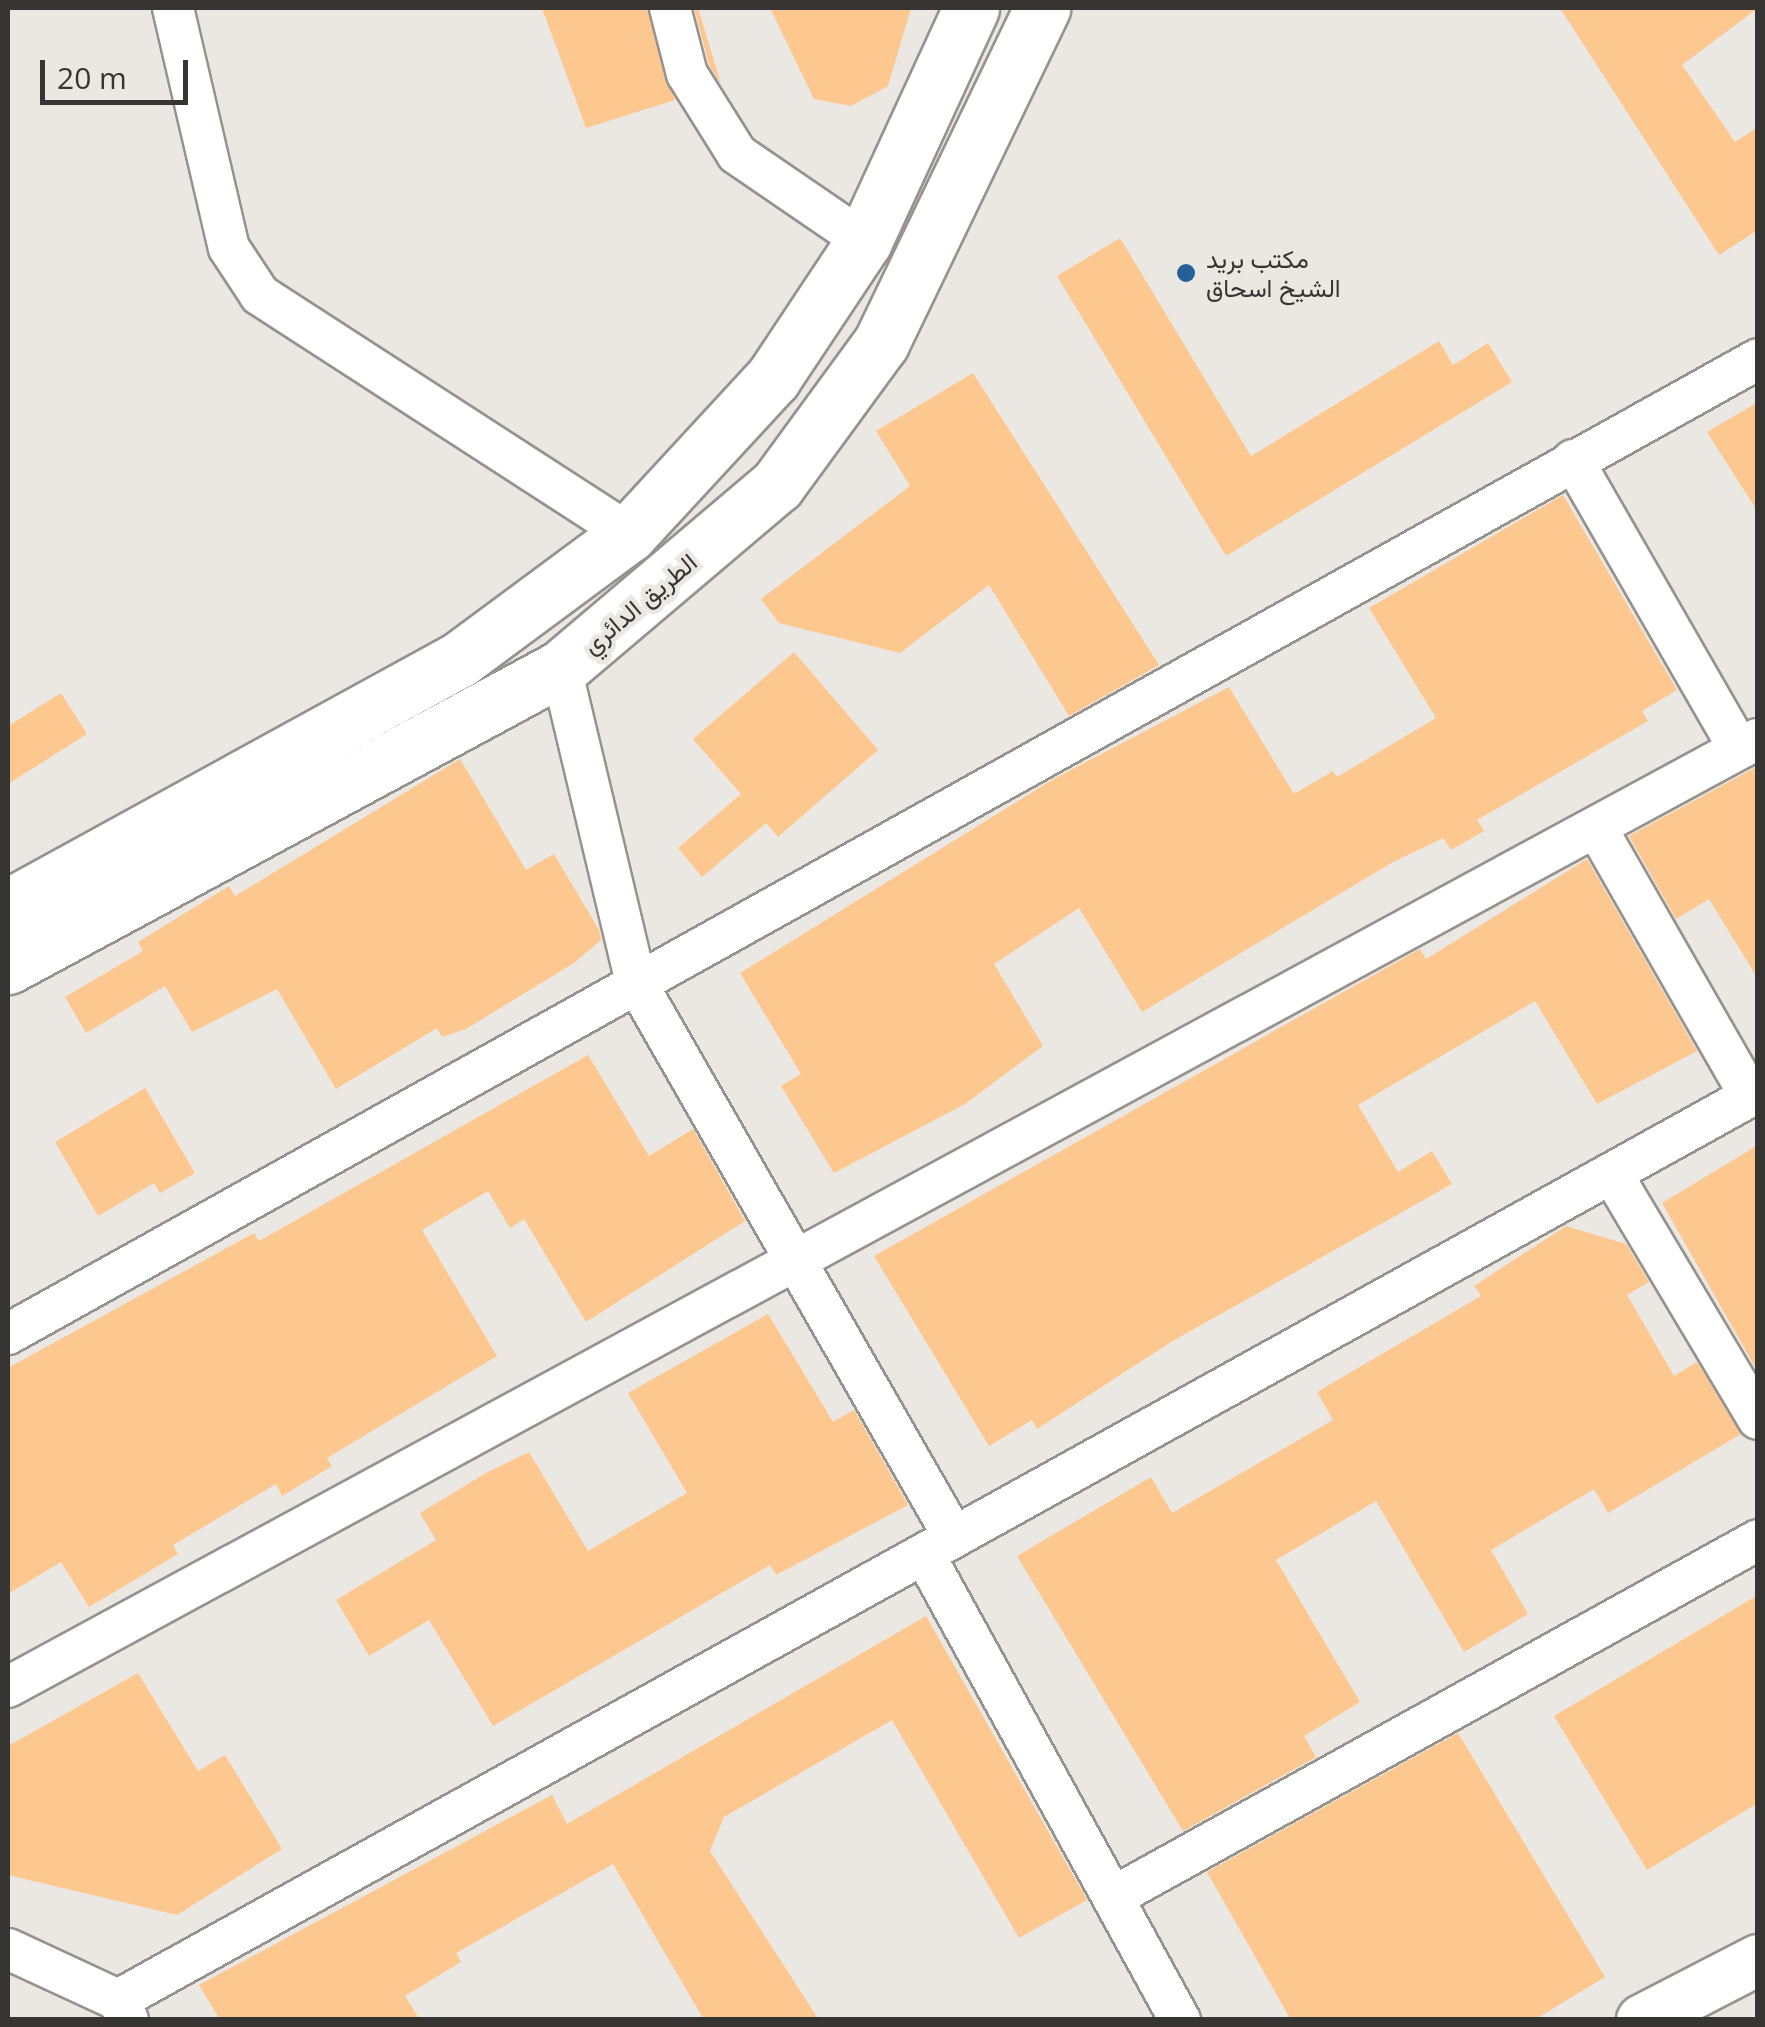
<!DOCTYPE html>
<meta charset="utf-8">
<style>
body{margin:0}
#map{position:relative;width:1765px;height:2027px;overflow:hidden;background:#ebe7e2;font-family:"Open Sans",Vazirmatn,sans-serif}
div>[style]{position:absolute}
.building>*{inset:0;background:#fcc88f}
.roads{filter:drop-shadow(2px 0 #96928d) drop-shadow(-2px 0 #96928d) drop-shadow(0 2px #96928d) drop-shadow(0 -2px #96928d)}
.minor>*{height:40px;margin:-20px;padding:0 20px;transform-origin:20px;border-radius:20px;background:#fff}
.tertiary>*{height:50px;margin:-25px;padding:0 25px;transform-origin:25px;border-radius:25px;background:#fff}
.secondary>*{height:55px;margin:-27.5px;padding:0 27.5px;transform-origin:27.5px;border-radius:27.5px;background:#fff}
.dots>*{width:28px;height:28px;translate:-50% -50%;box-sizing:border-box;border:5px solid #ebe7e2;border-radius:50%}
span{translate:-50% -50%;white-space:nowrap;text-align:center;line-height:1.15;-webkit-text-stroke:9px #ebe7e2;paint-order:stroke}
.poi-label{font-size:25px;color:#373533}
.left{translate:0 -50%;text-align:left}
.street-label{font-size:25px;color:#373533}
.frame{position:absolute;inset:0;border:10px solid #373533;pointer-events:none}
.scale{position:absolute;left:40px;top:60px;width:148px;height:45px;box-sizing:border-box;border:5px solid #373533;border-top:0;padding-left:12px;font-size:30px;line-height:35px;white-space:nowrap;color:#373533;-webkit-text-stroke:8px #ebe7e2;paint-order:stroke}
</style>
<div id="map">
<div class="building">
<div style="clip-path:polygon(542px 8px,647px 8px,675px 100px,586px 128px)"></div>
<div style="clip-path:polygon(694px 8px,698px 8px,721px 84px,709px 65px)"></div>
<div style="clip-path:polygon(770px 8px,911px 8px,888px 86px,851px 106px,814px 99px)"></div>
<div style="clip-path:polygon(1560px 8px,1758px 8px,1682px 65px,1735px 142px,1758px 127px,1758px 230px,1719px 255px)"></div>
<div style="clip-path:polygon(1120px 238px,1251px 456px,1439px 341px,1453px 365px,1488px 343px,1512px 382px,1226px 556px,1057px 276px)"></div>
<div style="clip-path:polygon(973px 373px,1159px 665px,1069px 716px,989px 585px,900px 653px,779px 623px,761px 599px,910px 486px,876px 431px)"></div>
<div style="clip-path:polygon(1758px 402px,1758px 512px,1707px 432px)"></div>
<div style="clip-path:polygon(1563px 495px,1677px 690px,1642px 711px,1648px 721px,1477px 820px,1484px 831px,1451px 850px,1443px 838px,1393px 862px,1142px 1012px,1079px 908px,994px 964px,1043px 1046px,965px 1104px,834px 1173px,781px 1086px,801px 1074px,740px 973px,1052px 780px,1229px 687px,1294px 794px,1333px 771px,1337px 777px,1436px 718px,1369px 608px)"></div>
<div style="clip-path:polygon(794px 652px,878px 750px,778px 837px,766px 823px,702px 877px,678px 848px,741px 794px,693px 739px)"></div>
<div style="clip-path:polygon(61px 693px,87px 734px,8px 784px,8px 726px)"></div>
<div style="clip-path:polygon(460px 759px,526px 870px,554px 854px,599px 930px,601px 940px,574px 963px,466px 1029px,442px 1037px,437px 1028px,336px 1089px,277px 989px,192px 1032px,165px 986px,86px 1033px,65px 997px,143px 951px,138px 942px,229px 886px,235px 896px)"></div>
<div style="clip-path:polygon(1758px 766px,1758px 979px,1709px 899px,1676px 919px,1629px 836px)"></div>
<div style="clip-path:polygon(1587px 859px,1697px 1051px,1597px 1104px,1535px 1001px,1358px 1105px,1398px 1172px,1432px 1151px,1452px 1184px,1171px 1342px,1037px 1429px,1032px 1420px,989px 1446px,874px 1256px,1420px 949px,1426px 959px)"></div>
<div style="clip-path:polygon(588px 1055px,649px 1156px,693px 1129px,745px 1221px,586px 1322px,524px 1219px,510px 1228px,488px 1191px,422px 1230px,497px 1356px,327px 1458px,332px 1466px,282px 1496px,276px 1484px,173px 1545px,178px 1554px,89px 1607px,61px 1562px,8px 1594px,8px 1368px,254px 1233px,259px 1241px)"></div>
<div style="clip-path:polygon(145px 1088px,195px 1173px,160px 1193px,154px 1183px,98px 1216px,55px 1142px)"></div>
<div style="clip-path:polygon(1758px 1145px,1758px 1372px,1662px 1203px)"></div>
<div style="clip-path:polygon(1566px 1226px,1626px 1244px,1649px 1282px,1627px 1295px,1674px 1376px,1697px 1362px,1741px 1434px,1608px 1513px,1594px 1489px,1491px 1550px,1528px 1614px,1464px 1652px,1376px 1501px,1276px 1560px,1360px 1702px,1304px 1736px,1316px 1757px,1183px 1831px,1017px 1556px,1151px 1477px,1172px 1513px,1333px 1420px,1317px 1392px,1481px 1296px,1474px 1286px)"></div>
<div style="clip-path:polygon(768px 1314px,833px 1422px,854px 1410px,908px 1505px,776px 1575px,770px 1565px,493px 1726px,429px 1620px,369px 1656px,336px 1600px,436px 1540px,420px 1513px,486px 1473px,529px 1452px,588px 1551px,687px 1493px,628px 1393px)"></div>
<div style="clip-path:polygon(1758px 1595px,1758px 1803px,1647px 1870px,1554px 1716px)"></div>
<div style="clip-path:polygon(926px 1616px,1087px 1900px,1019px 1938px,892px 1720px,724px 1817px,710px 1851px,819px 2020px,704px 2020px,613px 1864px,456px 1953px,461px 1962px,405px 1996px,420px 2020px,220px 2020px,199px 1985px,552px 1795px,567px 1824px)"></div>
<div style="clip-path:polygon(138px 1673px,198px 1771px,225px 1755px,282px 1849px,177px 1915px,8px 1875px,8px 1746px)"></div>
<div style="clip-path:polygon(1458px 1733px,1605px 1977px,1534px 2020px,1291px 2020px,1207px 1872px)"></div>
</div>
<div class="roads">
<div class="minor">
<div style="left:173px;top:8px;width:246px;rotate:76.9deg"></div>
<div style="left:229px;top:248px;width:56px;rotate:56.6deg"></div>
<div style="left:260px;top:295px;width:440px;rotate:32.9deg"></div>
<div style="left:670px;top:8px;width:68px;rotate:75.6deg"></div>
<div style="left:687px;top:74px;width:94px;rotate:58deg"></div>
<div style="left:737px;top:154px;width:154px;rotate:34.4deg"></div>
<div style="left:1573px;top:460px;width:333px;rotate:60.1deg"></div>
<div style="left:561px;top:668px;width:323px;rotate:76.6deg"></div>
<div style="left:636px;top:982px;width:640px;rotate:60.19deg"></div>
<div style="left:1596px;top:827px;width:310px;rotate:60.2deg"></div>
<div style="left:1612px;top:1174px;width:285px;rotate:59.2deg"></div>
<div style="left:8px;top:1334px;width:2003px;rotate:-29.12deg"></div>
<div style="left:924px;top:1554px;width:532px;rotate:61.22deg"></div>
<div style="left:8px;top:1687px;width:1990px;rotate:-28.45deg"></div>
<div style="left:1113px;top:1897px;width:737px;rotate:-28.96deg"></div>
<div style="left:8px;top:1949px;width:121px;rotate:24.9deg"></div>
<div style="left:118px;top:2000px;width:22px;rotate:63deg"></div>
<div style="left:118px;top:2000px;width:1875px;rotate:-28.97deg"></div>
</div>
<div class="tertiary">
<div style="left:1642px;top:2020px;width:131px;rotate:-27.3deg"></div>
</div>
<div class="secondary">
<div style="left:8px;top:907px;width:516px;rotate:-28.75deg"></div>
<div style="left:460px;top:659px;width:210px;rotate:-36.5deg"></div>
<div style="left:629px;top:534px;width:212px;rotate:-47.3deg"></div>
<div style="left:773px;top:378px;width:164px;rotate:-56.4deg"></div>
<div style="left:864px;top:241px;width:256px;rotate:-65.3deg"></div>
<div style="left:8px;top:966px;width:628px;rotate:-28.32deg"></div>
<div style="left:561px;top:668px;width:283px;rotate:-40.3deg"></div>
<div style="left:777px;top:485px;width:176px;rotate:-53.8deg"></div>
<div style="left:881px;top:343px;width:372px;rotate:-64.3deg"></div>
</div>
</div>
<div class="dots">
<div style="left:1186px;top:273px;background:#256198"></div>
</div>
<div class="poi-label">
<span class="left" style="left:1206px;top:273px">مكتب بريد<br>الشيخ اسحاق</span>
</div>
<div class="street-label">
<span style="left:639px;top:603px;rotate:-40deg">الطريق الدائري</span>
</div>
<div class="frame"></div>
<div class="scale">20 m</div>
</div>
